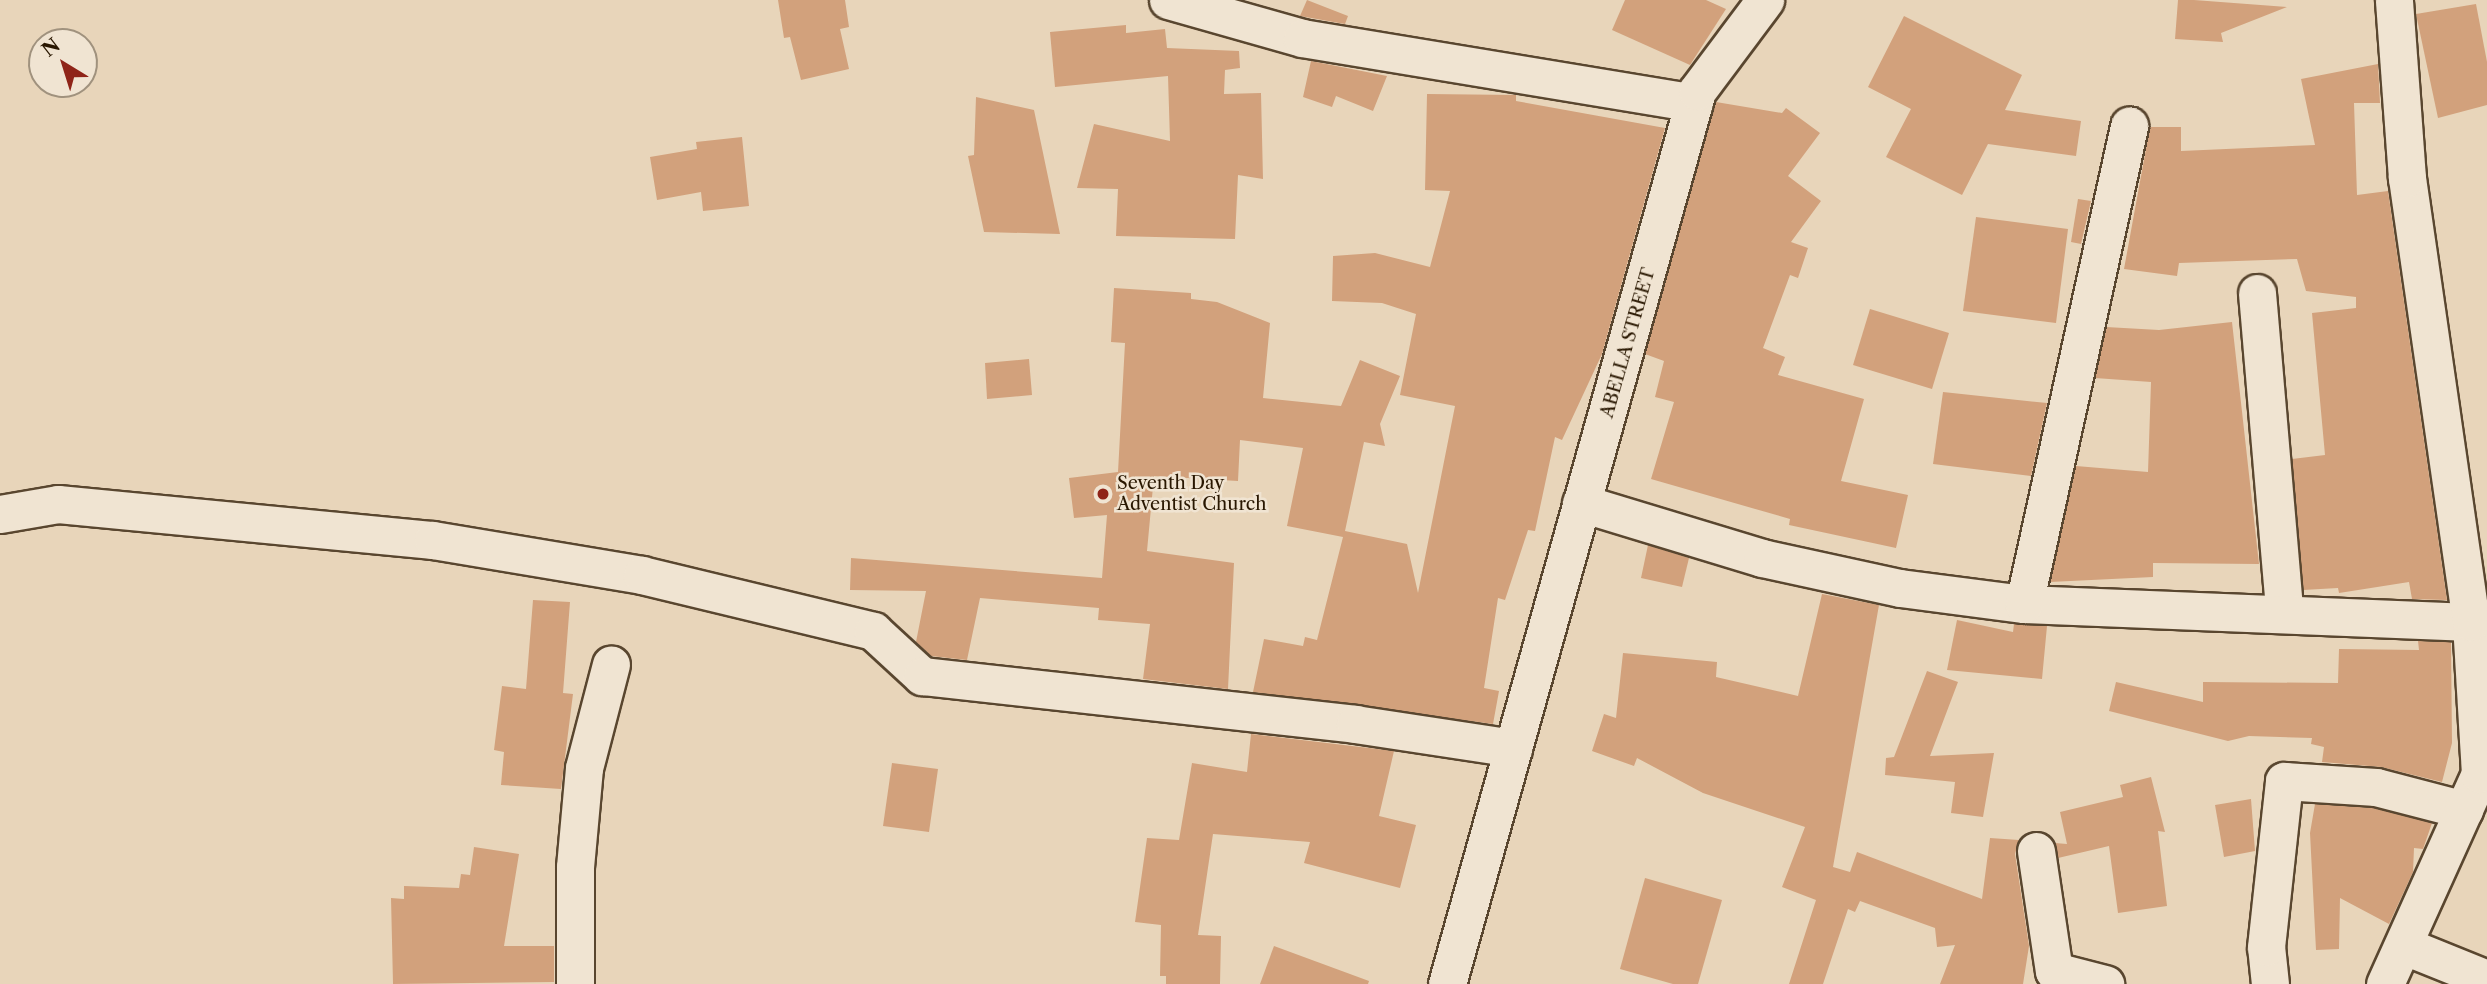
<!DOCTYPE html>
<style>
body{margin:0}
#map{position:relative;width:2487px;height:984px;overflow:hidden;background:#e8d5ba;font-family:"Libre Caslon Text",serif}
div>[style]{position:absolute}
.building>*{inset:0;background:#d2a17c}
.roads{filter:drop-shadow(2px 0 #59462f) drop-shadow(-2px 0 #59462f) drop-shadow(0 2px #59462f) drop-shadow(0 -2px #59462f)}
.minor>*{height:37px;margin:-18.5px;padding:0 18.5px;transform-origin:18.5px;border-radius:18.5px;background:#f0e4d2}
.dots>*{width:19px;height:19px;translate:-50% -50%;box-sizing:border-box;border:4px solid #f0e4d2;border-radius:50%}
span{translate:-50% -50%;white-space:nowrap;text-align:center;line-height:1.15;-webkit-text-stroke:5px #f0e4d2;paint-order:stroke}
.street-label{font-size:18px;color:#291701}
.poi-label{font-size:18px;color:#291701}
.left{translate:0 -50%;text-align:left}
.north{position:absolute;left:28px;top:28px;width:70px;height:70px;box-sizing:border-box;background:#f0e4d2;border:2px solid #a0927e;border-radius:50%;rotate:322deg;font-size:19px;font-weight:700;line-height:28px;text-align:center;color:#291701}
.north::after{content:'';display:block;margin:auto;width:24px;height:32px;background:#8f2418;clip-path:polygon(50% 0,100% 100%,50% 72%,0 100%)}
</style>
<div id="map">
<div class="building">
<div style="clip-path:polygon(778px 0,845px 0,849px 27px,840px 29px,849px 69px,801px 80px,790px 37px,784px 38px)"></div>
<div style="clip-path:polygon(1307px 0,1348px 16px,1345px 24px,1300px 16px)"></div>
<div style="clip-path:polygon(1625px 0,1706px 0,1726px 9px,1690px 65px,1612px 30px)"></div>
<div style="clip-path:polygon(2178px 0,2194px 0,2287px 7px,2221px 33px,2223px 42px,2175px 39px)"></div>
<div style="clip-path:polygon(2476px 4px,2487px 62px,2487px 105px,2438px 118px,2416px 14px)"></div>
<div style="clip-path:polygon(1904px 16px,2022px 75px,2005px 110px,2081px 121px,2076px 156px,1988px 144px,1962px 195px,1886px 157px,1911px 109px,1868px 87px)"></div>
<div style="clip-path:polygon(1126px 25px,1126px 33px,1165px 29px,1167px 48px,1239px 51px,1240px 68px,1225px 70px,1224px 94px,1261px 93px,1263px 179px,1238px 175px,1235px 239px,1116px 236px,1118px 189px,1077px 188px,1094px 124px,1170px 141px,1168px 76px,1055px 87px,1050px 32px)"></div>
<div style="clip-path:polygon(1311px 61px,1387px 76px,1373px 111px,1336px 96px,1332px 107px,1303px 97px)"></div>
<div style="clip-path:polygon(2378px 64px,2380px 103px,2354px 103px,2357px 195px,2388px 191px,2447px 600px,2412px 599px,2409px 582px,2339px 593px,2338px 588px,2303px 590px,2292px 459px,2325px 455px,2312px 313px,2356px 308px,2356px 297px,2306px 291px,2297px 259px,2179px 263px,2177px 276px,2124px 269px,2150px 127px,2181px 127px,2181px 151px,2315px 145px,2301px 79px)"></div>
<div style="clip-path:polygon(1427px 94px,1516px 95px,1516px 101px,1665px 128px,1602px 354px,1562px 440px,1555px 437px,1535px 531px,1528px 530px,1505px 600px,1498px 598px,1484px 688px,1499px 691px,1493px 724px,1253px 692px,1264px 639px,1303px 646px,1305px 637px,1317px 640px,1343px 537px,1287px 526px,1303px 448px,1240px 440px,1238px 481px,1154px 476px,1147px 551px,1234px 563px,1228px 689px,1143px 679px,1150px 624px,1098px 620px,1099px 608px,980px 598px,967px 660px,931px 656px,916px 642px,926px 591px,850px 590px,851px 558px,1102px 578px,1107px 515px,1074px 518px,1069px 478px,1118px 472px,1125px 343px,1111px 342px,1114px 288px,1191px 293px,1191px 299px,1217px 302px,1270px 323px,1263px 398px,1341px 406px,1360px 360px,1400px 376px,1380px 424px,1385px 446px,1364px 442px,1345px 531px,1407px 544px,1418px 593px,1455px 406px,1400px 395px,1416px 314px,1382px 303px,1332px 301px,1333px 256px,1375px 253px,1430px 267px,1450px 191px,1425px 190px)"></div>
<div style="clip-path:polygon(976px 97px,1034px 110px,1060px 234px,984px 232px,968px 156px,974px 155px)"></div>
<div style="clip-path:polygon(1716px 102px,1782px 113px,1786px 108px,1820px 133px,1788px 176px,1821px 201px,1791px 242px,1808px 248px,1798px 278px,1790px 275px,1763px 348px,1785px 357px,1778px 375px,1864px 399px,1841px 481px,1908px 495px,1896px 548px,1789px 525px,1790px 519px,1651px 479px,1674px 402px,1655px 397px,1664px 361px,1645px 354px)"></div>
<div style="clip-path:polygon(742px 137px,749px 206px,703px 211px,701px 192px,657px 200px,650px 157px,697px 149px,696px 142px)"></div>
<div style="clip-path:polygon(2078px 199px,2091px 201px,2081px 244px,2071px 242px)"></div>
<div style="clip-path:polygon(1976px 217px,2068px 229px,2056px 323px,1963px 311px)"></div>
<div style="clip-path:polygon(1870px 309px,1949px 333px,1932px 389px,1853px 365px)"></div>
<div style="clip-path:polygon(2232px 322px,2259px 564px,2153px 563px,2153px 577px,2050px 582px,2076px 466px,2148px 472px,2151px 382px,2095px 378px,2106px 327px,2159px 330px)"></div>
<div style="clip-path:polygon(1029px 359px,1032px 395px,987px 399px,985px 363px)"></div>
<div style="clip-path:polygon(1943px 392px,2047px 403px,2031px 476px,1933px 464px)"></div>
<div style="clip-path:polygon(1648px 545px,1689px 558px,1682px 587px,1641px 578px)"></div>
<div style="clip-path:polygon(1822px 594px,1879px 605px,1833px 867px,1850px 872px,1857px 852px,1982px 899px,1990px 838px,2019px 840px,2015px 854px,2029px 946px,2023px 984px,1940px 984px,1955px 945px,1937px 947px,1935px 928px,1860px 901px,1855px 912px,1848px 909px,1823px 984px,1789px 984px,1816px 900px,1782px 887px,1805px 827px,1703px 793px,1637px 758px,1634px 766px,1592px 751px,1604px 714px,1616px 718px,1623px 653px,1717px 662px,1716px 677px,1798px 696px)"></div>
<div style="clip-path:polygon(533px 600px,570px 602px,563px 693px,573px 694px,561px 789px,501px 785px,504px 752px,494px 750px,502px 686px,526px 689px)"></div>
<div style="clip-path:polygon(1957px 620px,2013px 632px,2014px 624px,2047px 626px,2042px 679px,1947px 670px)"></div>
<div style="clip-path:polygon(2418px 641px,2451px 642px,2452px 743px,2442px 782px,2381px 767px,2322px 762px,2324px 747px,2311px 744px,2312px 738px,2249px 736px,2228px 741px,2109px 711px,2116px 682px,2203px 702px,2203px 682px,2338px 683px,2339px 649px,2419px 650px)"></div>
<div style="clip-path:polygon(1927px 671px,1958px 682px,1930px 756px,1994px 753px,1983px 817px,1951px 813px,1955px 782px,1885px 775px,1886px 758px,1894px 757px)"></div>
<div style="clip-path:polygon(1251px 734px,1394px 751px,1379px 816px,1416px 825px,1400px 888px,1304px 863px,1310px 842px,1213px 834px,1198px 935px,1221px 936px,1220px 984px,1166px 984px,1166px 976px,1160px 976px,1161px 925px,1135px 922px,1147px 838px,1179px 840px,1192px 763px,1247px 772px)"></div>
<div style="clip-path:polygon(892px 763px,938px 769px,929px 832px,883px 826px)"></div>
<div style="clip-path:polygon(2151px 777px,2165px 832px,2158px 831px,2167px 906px,2118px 913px,2109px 846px,2058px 858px,2055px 843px,2067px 844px,2060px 812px,2123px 797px,2120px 785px)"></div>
<div style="clip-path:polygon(2251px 799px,2255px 851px,2224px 857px,2215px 805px)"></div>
<div style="clip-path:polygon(2315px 804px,2373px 808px,2432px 823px,2423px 849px,2414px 848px,2413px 872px,2389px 924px,2340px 898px,2339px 949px,2316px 950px,2310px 833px)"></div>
<div style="clip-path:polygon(474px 847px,519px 854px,504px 946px,554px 946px,554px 982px,393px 984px,391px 898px,404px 899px,404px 886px,459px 888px,461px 874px,470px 875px)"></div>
<div style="clip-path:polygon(1645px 878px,1722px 900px,1698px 984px,1673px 984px,1620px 969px)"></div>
<div style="clip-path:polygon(1274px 946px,1369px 981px,1368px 984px,1260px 984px)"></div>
</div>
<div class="roads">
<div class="minor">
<div style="left:1168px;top:0;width:139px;rotate:15.8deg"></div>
<div style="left:1302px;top:38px;width:397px;rotate:9.4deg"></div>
<div style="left:2257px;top:293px;width:318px;rotate:85.1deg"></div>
<div style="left:1581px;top:503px;width:189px;rotate:16.9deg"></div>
<div style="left:1762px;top:558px;width:141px;rotate:12.3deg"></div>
<div style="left:1900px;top:588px;width:125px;rotate:7.4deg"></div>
<div style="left:2024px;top:604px;width:447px;rotate:2.3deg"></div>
<div style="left:0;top:514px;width:59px;rotate:-9.8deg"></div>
<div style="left:58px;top:504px;width:377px;rotate:5.5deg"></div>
<div style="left:433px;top:540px;width:212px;rotate:9.5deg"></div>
<div style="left:642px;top:575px;width:238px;rotate:13.6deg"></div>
<div style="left:873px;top:631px;width:67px;rotate:42.6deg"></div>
<div style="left:922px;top:676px;width:436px;rotate:6.3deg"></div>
<div style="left:1355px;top:724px;width:160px;rotate:8.6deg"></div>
<div style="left:2024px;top:604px;width:490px;rotate:-77.6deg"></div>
<div style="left:2036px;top:851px;width:121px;rotate:81.5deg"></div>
<div style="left:2054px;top:971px;width:53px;rotate:14.3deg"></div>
<div style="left:2405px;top:946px;width:88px;rotate:21.9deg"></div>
<div style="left:575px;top:984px;width:117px;rotate:-90deg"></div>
<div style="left:575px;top:867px;width:99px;rotate:-84.8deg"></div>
<div style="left:584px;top:768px;width:107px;rotate:-75.4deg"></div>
<div style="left:1447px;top:984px;width:927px;rotate:-74.36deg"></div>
<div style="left:1697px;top:91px;width:114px;rotate:-53.2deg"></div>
<div style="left:2270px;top:984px;width:37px;rotate:-96deg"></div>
<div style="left:2266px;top:947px;width:167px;rotate:-83.8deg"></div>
<div style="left:2284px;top:781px;width:92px;rotate:3.7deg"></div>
<div style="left:2376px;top:787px;width:91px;rotate:14.6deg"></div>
<div style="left:2385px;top:984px;width:230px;rotate:-65.7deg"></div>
<div style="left:2480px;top:774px;width:152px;rotate:-93.4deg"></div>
<div style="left:2471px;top:622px;width:449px;rotate:-98.2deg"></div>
<div style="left:2407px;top:178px;width:178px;rotate:-94.2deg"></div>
</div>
</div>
<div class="dots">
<div style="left:1103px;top:494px;background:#8f2418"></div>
</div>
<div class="street-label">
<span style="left:1628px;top:343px;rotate:-74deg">ABELLA STREET</span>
</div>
<div class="poi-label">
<span class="left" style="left:1117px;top:494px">Seventh Day<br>Adventist Church</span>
</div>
<div class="north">N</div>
</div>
